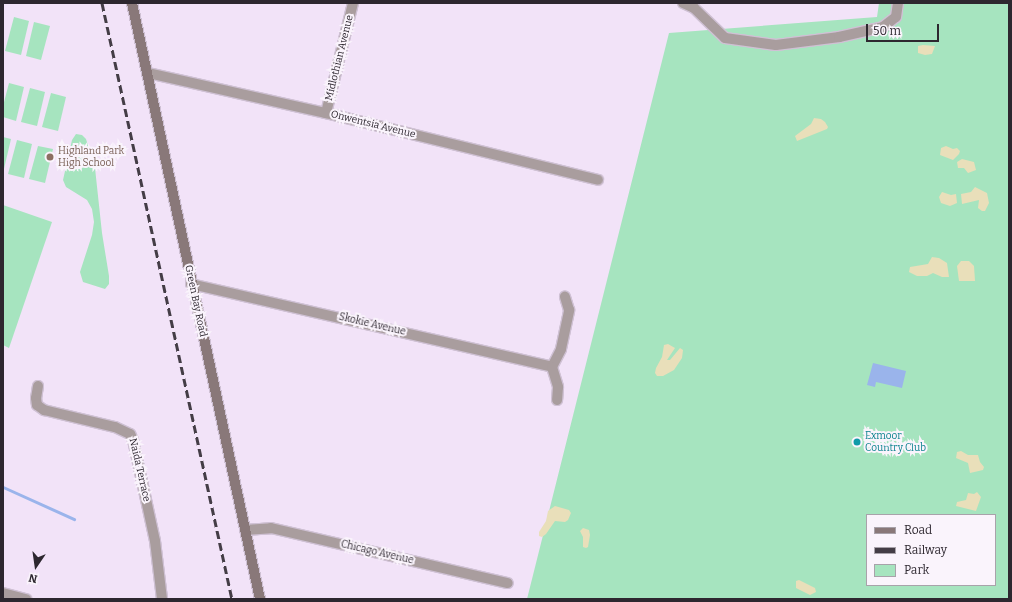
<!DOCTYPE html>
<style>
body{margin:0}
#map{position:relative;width:1012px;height:602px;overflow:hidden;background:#f2e3f8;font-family:Bitter,serif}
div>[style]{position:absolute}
.green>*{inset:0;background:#a6e4bf}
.sand>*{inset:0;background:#e9dfba}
.water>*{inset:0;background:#9ab4eb}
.stream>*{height:3px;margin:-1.5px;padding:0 1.5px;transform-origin:1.5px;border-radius:1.5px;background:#9ab4eb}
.roads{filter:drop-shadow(1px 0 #cfc1d4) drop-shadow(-1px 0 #cfc1d4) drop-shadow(0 1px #cfc1d4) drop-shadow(0 -1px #cfc1d4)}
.minor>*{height:10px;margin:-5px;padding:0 5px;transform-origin:5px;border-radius:5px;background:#a99d9e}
.tertiary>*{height:10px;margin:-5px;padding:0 5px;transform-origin:5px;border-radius:5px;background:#a99d9e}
.secondary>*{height:10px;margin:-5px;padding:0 5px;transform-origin:5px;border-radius:5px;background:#897879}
.rail>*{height:3px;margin-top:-1.5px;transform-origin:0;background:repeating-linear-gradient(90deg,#443d46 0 8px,transparent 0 12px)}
.dots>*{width:11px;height:11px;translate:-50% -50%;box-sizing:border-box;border:2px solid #faf4fc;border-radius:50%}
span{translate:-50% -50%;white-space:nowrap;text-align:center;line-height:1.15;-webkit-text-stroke:4px #faf4fc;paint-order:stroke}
.street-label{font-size:10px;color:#2d272f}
.education-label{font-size:10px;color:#785e54}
.left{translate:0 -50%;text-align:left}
.culture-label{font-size:10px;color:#0d838f}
.frame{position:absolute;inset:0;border:4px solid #2d272f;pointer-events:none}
.legend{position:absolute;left:866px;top:514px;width:130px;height:72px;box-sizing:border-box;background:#faf4fc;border:1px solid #a8a2aa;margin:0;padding:5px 7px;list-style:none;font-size:12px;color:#2d272f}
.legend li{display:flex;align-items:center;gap:8px;height:20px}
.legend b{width:20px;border:1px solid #a8a2aa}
.north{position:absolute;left:16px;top:546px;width:40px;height:40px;-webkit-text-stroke:3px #faf4fc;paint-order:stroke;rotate:193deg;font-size:11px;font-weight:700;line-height:16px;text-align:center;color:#2d272f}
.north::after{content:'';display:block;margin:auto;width:14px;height:18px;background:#2d272f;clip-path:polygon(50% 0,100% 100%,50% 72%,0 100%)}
.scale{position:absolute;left:866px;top:24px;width:73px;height:18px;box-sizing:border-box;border:2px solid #2d272f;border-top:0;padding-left:5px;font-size:12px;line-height:14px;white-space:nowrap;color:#2d272f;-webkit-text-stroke:3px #faf4fc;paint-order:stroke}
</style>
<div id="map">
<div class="green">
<div style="clip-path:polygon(evenodd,879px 3px,1009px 3px,1009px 599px,527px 599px,669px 33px,877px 17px,879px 3px,867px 515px,995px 515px,995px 585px,867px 585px,867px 515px)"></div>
<div style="clip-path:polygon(14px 17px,29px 21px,21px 55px,5px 51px)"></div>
<div style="clip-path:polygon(34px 22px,50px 26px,41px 60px,26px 56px)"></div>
<div style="clip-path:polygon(9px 83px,24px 87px,16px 121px,3px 117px,3px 106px)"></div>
<div style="clip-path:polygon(30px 88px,45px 92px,37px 126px,21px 122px)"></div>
<div style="clip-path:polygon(51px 93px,66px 97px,58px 131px,42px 127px)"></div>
<div style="clip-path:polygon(76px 134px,82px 135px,86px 139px,95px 168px,102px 233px,109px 276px,109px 284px,105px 289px,83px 282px,80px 272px,92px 235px,94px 222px,92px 209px,87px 200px,66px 187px,63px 180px,72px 140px)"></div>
<div style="clip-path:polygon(3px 137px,11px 139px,3px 173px)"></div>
<div style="clip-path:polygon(17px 140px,32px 144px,24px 178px,8px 174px)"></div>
<div style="clip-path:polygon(38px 146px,53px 149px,45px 183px,29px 179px)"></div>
<div style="clip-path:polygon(3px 205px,52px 222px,9px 348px,3px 345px)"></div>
</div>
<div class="sand">
<div style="clip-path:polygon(923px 45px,935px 46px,932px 54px,925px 55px,918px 53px,918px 46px)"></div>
<div style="clip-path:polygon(814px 118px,821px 119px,825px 122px,828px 127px,827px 129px,797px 141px,795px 136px,811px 124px)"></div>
<div style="clip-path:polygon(946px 146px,953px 149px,957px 148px,960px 151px,959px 154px,953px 160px,940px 155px,941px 148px)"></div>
<div style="clip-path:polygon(962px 159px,974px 162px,976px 170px,968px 173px,964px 168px,958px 168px,957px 162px)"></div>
<div style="clip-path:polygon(975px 187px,987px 193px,989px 203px,985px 211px,982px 211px,978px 208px,979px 200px,962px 204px,961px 194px,971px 192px)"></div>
<div style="clip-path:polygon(942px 192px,951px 195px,956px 194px,957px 203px,950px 206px,941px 203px,939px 197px)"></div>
<div style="clip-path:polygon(932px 257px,939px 258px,947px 263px,949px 277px,942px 277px,933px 273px,927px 276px,917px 276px,909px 272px,910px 267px,928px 264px)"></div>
<div style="clip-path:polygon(961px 261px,969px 261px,974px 266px,975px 281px,959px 281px,957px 266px)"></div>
<div style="clip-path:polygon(668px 344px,675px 348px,667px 360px,670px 360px,680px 348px,683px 350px,682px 358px,674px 370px,663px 376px,657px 376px,655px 373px,656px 368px,662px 357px,664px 345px)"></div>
<div style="clip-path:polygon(961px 451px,968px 455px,978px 455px,980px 462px,984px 467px,983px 470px,970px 473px,968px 463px,956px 458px,957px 452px)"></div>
<div style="clip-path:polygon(977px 492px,981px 497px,976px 511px,956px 506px,957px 502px,966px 500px,968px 493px,974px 494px)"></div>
<div style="clip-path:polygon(555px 506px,569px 510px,571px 513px,568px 520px,565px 522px,555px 521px,546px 534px,542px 537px,539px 536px,539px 532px,546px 521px,548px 511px)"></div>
<div style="clip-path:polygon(583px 528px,589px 530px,590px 535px,588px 547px,586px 548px,583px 547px,583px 537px,580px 531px)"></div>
<div style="clip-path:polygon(799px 580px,815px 588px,816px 592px,810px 595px,796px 588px,796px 581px)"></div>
</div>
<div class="water">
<div style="clip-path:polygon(873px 363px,906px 371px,902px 388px,876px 382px,875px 387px,867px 385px)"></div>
</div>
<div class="stream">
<div style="left:3px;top:487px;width:78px;rotate:24.3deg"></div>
</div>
<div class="roads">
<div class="minor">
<div style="left:683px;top:3px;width:12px;rotate:24deg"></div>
<div style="left:694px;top:8px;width:43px;rotate:44.1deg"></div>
<div style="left:725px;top:38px;width:51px;rotate:7.8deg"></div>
<div style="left:776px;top:45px;width:64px;rotate:-7.2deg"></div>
<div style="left:839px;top:37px;width:45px;rotate:-12.8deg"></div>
<div style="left:883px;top:27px;width:16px;rotate:-38deg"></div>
<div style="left:896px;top:17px;width:14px;rotate:-82deg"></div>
<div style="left:148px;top:73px;width:182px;rotate:12.7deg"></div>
<div style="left:326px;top:113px;width:280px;rotate:13.8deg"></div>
<div style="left:326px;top:113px;width:113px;rotate:-76.2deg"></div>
<div style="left:191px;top:284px;width:370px;rotate:12.9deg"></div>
<div style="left:552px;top:367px;width:20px;rotate:-63deg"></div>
<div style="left:561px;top:349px;width:40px;rotate:-78deg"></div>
<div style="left:569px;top:310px;width:14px;rotate:-107deg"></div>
<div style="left:552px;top:367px;width:21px;rotate:73deg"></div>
<div style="left:558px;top:387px;width:13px;rotate:94deg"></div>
<div style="left:38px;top:386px;width:12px;rotate:99deg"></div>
<div style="left:36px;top:398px;width:7px;rotate:82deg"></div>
<div style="left:37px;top:405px;width:9px;rotate:36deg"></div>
<div style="left:44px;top:410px;width:73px;rotate:13.5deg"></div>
<div style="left:115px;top:427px;width:17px;rotate:25deg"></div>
<div style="left:130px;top:434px;width:7px;rotate:63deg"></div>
<div style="left:133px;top:440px;width:103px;rotate:77.7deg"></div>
<div style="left:155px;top:541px;width:58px;rotate:83.1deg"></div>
<div style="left:245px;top:530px;width:26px;rotate:-4deg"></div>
<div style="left:271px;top:528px;width:243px;rotate:13.1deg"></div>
</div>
<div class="tertiary">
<div style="left:3px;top:593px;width:24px;rotate:15deg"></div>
</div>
<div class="secondary">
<div style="left:132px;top:3px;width:610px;rotate:77.88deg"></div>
</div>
</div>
<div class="rail">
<div style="left:102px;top:3px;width:610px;rotate:77.7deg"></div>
</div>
<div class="dots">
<div style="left:50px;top:157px;background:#8d6e63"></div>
<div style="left:857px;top:442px;background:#0f9aa8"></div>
</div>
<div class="street-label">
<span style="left:340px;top:58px;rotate:-76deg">Midlothian Avenue</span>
<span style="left:373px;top:125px;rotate:14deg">Onwentsia Avenue</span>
<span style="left:195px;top:301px;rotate:78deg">Green Bay Road</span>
<span style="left:372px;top:325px;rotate:13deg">Skokie Avenue</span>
<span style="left:139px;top:470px;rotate:77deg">Naida Terrace</span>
<span style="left:377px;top:553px;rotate:13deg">Chicago Avenue</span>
</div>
<div class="education-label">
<span class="left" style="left:58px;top:157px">Highland Park<br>High School</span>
</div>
<div class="culture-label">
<span class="left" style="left:865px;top:442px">Exmoor<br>Country Club</span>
</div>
<div class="frame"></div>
<ul class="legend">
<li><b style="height:5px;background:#897879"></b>Road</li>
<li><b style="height:5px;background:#443d46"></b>Railway</li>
<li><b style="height:11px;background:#a6e4bf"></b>Park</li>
</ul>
<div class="north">N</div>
<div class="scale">50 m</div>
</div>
